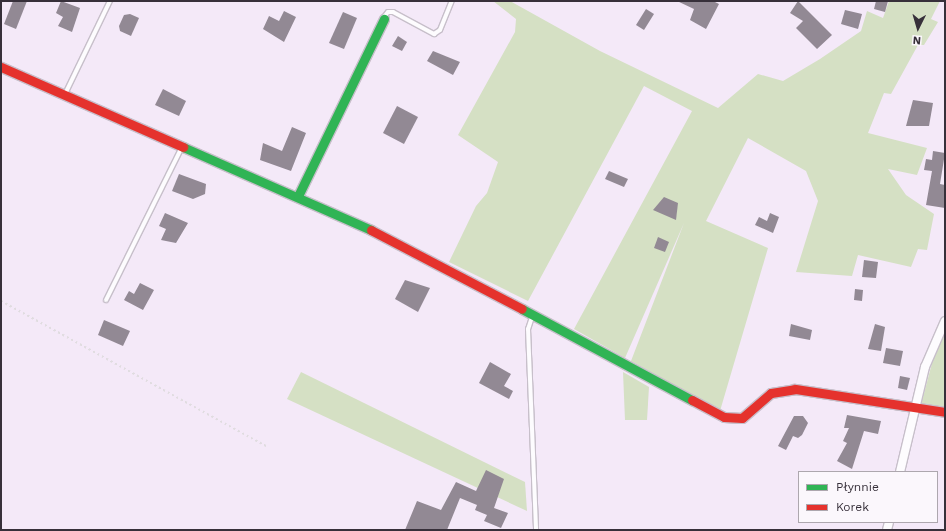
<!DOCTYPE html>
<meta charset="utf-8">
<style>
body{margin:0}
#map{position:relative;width:946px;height:531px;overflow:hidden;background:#f4e9f8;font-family:"Work Sans",sans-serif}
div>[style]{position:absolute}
.green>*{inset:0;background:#d5e0c4}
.building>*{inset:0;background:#928994}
.path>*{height:2px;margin-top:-1px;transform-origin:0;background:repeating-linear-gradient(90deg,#e0dce0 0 2px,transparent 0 5px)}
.roads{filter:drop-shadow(1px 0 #c7bfca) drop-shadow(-1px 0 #c7bfca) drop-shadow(0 1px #c7bfca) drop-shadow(0 -1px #c7bfca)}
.lane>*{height:4px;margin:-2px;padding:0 2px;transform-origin:2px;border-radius:2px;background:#fdfcfe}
.street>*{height:8px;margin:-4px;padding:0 4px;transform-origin:4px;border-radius:4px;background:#fdfcfe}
.fast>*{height:9px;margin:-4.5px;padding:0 4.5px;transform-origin:4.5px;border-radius:4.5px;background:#30b455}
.jam>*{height:9px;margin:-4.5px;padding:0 4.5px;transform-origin:4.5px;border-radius:4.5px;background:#e5322d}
span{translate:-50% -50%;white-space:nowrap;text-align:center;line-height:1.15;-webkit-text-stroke:4px #fbf7fc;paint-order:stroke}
.frame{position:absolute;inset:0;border:2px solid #37303a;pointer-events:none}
.legend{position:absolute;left:798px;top:471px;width:140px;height:52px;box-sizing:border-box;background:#fbf7fc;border:1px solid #ada7ae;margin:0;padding:5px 7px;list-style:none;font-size:12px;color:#37303a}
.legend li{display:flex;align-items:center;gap:8px;height:20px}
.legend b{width:20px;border:1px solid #ada7ae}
.north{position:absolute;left:898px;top:8px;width:40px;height:40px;-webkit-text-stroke:3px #fbf7fc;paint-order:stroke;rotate:185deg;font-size:11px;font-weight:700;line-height:16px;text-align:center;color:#37303a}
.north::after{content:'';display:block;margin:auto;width:14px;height:18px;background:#37303a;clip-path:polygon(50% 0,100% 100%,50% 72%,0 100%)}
</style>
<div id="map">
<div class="green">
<div style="clip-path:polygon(493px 1px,510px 1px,600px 51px,718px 108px,758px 74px,783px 81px,820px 59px,861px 31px,867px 11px,883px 18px,889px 1px,940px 1px,931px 19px,938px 22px,924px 45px,918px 45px,891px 94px,884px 93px,868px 133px,927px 148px,917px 175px,888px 169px,906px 195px,934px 214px,927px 250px,918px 249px,911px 267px,858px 255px,852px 276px,796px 272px,818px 201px,806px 171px,748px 138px,706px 221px,768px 248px,720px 411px,631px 361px,684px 223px,625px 358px,574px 329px,692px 111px,644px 86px,528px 301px,449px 262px,476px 206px,487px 193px,498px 162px,458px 135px,515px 32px,516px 19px)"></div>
<div style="clip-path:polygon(945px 329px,945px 416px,919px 412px,936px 348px)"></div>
<div style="clip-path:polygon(301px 372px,525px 482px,527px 511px,287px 399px)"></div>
<div style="clip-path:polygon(623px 372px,649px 387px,647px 420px,625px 420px)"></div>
</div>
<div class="building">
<div style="clip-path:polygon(13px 1px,27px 1px,16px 29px,4px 24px)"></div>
<div style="clip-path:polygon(61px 1px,80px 8px,72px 32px,58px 26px,63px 17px,56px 13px)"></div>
<div style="clip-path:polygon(677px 1px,713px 1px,719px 4px,706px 29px,690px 20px,694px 9px)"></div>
<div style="clip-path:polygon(798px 1px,832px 35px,817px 49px,796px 28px,803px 21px,790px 13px)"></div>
<div style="clip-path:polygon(876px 1px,888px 1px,885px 12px,874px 9px)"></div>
<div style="clip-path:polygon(646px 9px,654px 14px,644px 30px,636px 25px)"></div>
<div style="clip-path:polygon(845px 10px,862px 14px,858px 29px,841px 24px)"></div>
<div style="clip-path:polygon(284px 11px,296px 17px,284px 42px,263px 29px,269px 16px,279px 21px)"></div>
<div style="clip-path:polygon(343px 12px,357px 18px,344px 49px,329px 43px)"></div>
<div style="clip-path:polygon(130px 14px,139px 18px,131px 36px,120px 31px,119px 26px,124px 15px)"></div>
<div style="clip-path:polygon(398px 36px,407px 42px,402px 51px,392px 46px)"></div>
<div style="clip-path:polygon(433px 51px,460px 62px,453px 75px,427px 61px)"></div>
<div style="clip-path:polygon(163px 89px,186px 101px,179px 116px,155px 105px)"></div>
<div style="clip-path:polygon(913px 100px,933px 103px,929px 126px,906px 126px)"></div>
<div style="clip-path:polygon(397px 106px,418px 117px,404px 144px,383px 133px)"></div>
<div style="clip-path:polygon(292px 127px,306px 133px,291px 171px,260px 160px,263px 143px,282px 151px)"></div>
<div style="clip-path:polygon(933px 151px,945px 153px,940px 184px,945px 185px,945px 208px,926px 205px,932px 171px,924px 170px,926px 159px,932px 160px)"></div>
<div style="clip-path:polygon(609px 171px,628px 179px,624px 187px,605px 179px)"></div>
<div style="clip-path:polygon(179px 174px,206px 184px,205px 194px,193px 199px,172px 191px)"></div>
<div style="clip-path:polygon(664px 197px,678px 203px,676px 220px,653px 210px)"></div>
<div style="clip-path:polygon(165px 213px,188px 223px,176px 243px,161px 240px,166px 229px,159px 226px)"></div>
<div style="clip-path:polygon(770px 213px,779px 217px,773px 233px,755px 225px,759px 217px,767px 221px)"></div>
<div style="clip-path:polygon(658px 237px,669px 242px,665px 252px,654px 248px)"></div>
<div style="clip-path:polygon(864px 260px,878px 262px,876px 278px,862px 277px)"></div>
<div style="clip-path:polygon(405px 280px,430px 288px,418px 312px,395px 299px)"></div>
<div style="clip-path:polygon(140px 283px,154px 290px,143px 310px,124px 300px,129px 291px,134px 294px)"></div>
<div style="clip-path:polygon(855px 289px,863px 290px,862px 301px,854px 300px)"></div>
<div style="clip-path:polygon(104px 320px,130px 331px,123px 346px,98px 335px)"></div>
<div style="clip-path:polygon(791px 324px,812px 330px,810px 340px,789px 336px)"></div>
<div style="clip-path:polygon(875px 324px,885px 327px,881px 351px,868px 349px)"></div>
<div style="clip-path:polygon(886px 348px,903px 351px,900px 366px,883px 363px)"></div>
<div style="clip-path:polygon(490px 362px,511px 374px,504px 386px,513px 391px,509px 399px,479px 383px)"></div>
<div style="clip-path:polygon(900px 376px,910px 378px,907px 390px,898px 388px)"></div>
<div style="clip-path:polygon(847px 415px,881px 421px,878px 434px,864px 431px,852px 469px,837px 461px,847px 443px,843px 441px,849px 428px,844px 428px)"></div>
<div style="clip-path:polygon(794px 416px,803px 416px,808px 423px,802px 435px,798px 438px,793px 436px,786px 450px,778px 446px)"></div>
<div style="clip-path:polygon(486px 470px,504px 479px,494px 508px,508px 513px,501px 528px,484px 521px,487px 515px,475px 510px,477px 505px,460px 498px,447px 530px,405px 530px,417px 501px,441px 510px,456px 482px,476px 491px)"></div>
</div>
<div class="path">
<div style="left:1px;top:301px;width:304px;rotate:28.7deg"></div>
</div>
<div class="roads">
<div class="lane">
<div style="left:384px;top:17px;width:6px;rotate:-51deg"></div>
<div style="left:388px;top:12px;width:5px"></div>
<div style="left:393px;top:12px;width:47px;rotate:28.2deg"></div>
<div style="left:434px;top:34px;width:7px;rotate:-34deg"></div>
<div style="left:440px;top:30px;width:31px;rotate:-68deg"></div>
<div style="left:65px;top:94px;width:103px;rotate:-64.2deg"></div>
<div style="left:106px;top:300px;width:169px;rotate:-63.6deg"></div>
<div style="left:532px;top:317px;width:13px;rotate:108deg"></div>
<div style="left:528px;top:329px;width:201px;rotate:87.7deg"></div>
</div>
<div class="street">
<div style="left:900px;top:472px;width:108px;rotate:-76.6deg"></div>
<div style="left:925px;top:367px;width:50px;rotate:-66.5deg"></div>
<div style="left:887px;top:530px;width:8px;rotate:-76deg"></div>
</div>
<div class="fast">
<div style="left:183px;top:147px;width:206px;rotate:23.8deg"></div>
<div style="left:298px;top:196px;width:197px;rotate:-64.1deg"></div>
<div style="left:522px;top:309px;width:193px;rotate:28.2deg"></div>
</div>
<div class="jam">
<div style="left:1px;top:67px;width:199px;rotate:23.7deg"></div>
<div style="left:371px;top:230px;width:170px;rotate:27.6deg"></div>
<div style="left:692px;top:400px;width:36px;rotate:28deg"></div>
<div style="left:724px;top:417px;width:18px;rotate:3deg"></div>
<div style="left:742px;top:418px;width:38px;rotate:-41deg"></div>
<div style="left:771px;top:393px;width:24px;rotate:-9deg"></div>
<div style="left:795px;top:389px;width:152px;rotate:8.7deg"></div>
</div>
</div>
<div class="frame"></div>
<ul class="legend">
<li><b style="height:5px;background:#30b455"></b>Płynnie</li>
<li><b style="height:5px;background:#e5322d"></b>Korek</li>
</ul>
<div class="north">N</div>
</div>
